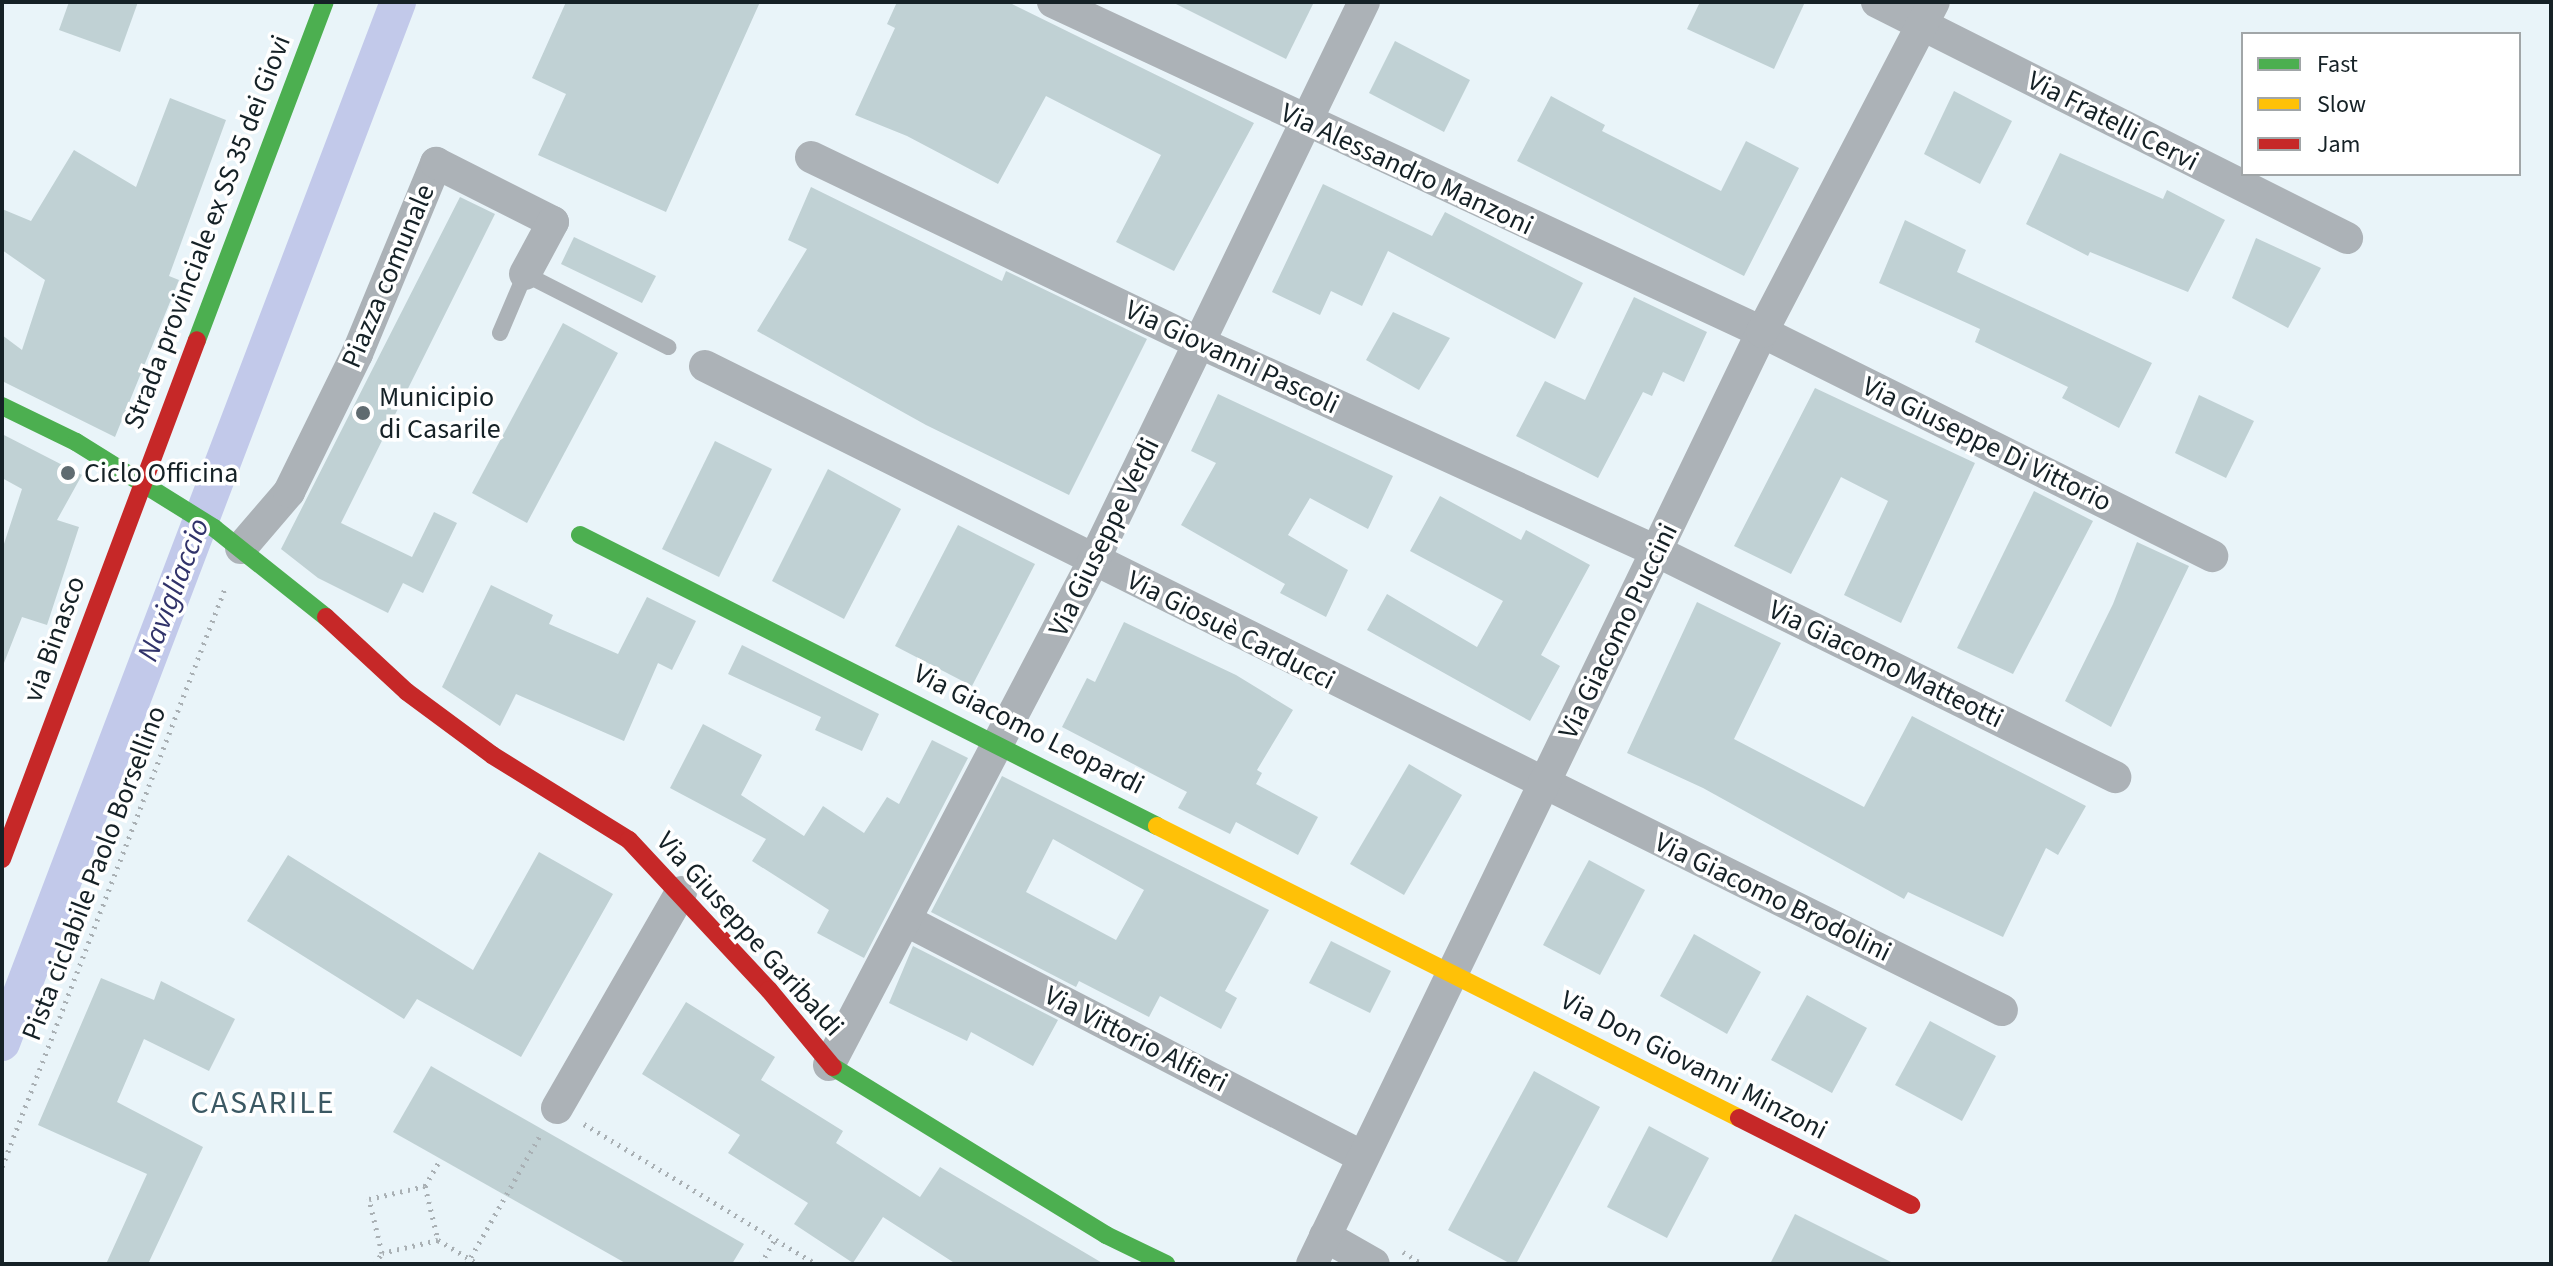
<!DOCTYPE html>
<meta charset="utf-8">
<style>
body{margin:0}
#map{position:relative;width:2553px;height:1266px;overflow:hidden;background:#e9f4f9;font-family:"Source Sans 3",sans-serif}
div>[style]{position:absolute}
.canal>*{height:36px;margin:-18px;padding:0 18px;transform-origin:18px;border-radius:18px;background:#c2c9ea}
.building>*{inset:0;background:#c0d1d4}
.path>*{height:5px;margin-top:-2.5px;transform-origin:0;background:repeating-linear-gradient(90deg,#a9b0b4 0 2px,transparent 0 8px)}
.lane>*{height:16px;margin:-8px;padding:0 8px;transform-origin:8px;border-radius:8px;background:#acb2b7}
.street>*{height:32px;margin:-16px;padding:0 16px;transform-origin:16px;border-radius:16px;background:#acb2b7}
.fast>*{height:18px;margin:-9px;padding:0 9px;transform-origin:9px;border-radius:9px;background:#4caf50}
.slow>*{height:18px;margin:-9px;padding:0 9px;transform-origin:9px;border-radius:9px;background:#ffc107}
.jam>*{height:18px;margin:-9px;padding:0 9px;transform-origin:9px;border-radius:9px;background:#c62828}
.dots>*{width:22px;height:22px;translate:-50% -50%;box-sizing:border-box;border:4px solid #fff;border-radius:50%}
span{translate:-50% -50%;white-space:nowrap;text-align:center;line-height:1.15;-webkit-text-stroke:7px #fff;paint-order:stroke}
.street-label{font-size:28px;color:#152126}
.poi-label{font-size:28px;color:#152126}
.left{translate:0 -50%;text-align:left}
.water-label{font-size:30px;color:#31336a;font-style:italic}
.quarter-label{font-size:32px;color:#3b5863;letter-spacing:2px}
.frame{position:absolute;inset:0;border:4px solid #152126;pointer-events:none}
.legend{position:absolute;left:2241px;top:32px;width:280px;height:144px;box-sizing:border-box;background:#fff;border:2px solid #a1a6a8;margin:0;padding:10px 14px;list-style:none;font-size:24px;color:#152126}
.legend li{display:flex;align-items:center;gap:16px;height:40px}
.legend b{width:40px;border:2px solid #a1a6a8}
</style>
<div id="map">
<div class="canal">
<div style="left:2px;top:1043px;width:1114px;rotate:-69.17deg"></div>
</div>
<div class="building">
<div style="clip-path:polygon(69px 2px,138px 2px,120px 52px,59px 30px)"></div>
<div style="clip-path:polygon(566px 2px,760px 2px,666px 212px,538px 155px,566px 94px,532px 78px)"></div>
<div style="clip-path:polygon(897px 2px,1008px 2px,1254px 123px,1174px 271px,1116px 242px,1161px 155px,1046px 96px,998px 184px,907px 136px,855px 115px,895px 28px,887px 24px)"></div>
<div style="clip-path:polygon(1172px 2px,1314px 2px,1286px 59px)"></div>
<div style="clip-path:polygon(1700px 2px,1805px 2px,1774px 69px,1687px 29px)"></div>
<div style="clip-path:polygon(1395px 41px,1470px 80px,1444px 132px,1369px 93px)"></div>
<div style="clip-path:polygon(1954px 91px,2012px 121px,1980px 184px,1924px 154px)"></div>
<div style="clip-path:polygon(1551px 96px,1605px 125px,1602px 131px,1721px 191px,1746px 141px,1799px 168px,1744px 276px,1517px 161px)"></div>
<div style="clip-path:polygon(170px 98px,226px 120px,169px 276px,179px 280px,115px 437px,2px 381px,2px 335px,22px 350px,45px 280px,2px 250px,2px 209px,31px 221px,74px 150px,136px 187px)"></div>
<div style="clip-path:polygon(2060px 153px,2163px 199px,2167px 190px,2225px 220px,2188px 292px,2090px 252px,2088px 256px,2026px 224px)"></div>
<div style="clip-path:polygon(1323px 184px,1432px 236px,1445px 212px,1583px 283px,1555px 339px,1388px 251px,1362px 306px,1331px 291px,1320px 315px,1272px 292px)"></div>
<div style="clip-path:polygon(811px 187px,1002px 281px,1006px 271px,1147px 339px,1069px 495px,926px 425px,757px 331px,807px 249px,788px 240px)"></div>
<div style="clip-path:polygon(460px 197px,495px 214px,341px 523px,412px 557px,434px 512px,457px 523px,423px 593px,403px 583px,388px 613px,318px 578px,281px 549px)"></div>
<div style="clip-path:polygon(1905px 220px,1966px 250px,1957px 272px,2152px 363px,2119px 428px,2062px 398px,2068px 387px,1975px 342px,1980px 329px,1879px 283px)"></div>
<div style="clip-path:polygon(574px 237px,656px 276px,642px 303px,561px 264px)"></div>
<div style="clip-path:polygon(2256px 238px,2321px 268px,2288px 328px,2232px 298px)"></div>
<div style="clip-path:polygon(1634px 297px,1707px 332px,1684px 382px,1663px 372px,1652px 396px,1643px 392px,1598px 478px,1516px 436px,1545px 381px,1585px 400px)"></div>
<div style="clip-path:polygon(1393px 312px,1450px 338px,1419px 390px,1366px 360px)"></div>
<div style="clip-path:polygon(563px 323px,618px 353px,527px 523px,472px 493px)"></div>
<div style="clip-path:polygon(1815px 388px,1975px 463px,1901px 623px,1844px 595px,1888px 501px,1841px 477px,1791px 574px,1734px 546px)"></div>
<div style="clip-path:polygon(1218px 394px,1393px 476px,1368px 529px,1310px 498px,1288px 535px,1348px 570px,1326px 617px,1280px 593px,1285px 584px,1181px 525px,1216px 463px,1191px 451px)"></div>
<div style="clip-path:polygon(2199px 395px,2254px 421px,2226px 478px,2175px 453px)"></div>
<div style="clip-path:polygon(2px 434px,82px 475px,57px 520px,79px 527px,47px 625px,22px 617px,4px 663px,2px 550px,22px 489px,2px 478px)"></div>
<div style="clip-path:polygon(715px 441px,772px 469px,719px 577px,662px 549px)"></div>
<div style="clip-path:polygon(828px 469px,901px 509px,844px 619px,772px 581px)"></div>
<div style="clip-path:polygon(2034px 491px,2093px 521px,2013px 674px,1957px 648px)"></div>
<div style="clip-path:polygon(1440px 496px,1521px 540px,1526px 530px,1590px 565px,1541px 655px,1560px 666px,1530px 721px,1367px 630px,1387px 594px,1477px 647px,1503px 601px,1410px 551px)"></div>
<div style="clip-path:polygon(958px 525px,1035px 564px,972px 686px,895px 646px)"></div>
<div style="clip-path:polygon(2137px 542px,2189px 566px,2111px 727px,2065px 701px,2113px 604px)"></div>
<div style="clip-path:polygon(491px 585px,553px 615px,549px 624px,618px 654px,647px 597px,696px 621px,672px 670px,658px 663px,624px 741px,516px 694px,500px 726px,442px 687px)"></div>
<div style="clip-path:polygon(1697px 602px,1781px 643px,1734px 739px,1864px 807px,1912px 716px,2086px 806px,2058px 855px,2046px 848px,2003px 937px,1908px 892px,1904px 899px,1703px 788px,1627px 753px)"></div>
<div style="clip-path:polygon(1124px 622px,1236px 675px,1293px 710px,1257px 770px,1262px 773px,1256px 784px,1318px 817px,1298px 855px,1236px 822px,1230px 834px,1178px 808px,1187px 792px,1062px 727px,1087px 678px,1095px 682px)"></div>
<div style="clip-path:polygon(742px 645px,879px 714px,862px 751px,815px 730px,821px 717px,728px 674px)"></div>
<div style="clip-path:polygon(703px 724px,762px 755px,741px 795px,804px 836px,823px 806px,864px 833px,887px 797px,899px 804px,932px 740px,968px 758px,864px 958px,817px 933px,829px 910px,752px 861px,766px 839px,670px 788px)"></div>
<div style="clip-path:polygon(1409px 764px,1462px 795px,1404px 895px,1350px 864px)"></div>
<div style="clip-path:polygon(evenodd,1002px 776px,1269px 910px,1225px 991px,1237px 998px,1221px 1029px,1160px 996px,1149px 1017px,1079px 981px,1076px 987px,931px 912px,1002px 776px,1053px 839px,1144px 890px,1116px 940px,1026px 892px,1053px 839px)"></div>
<div style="clip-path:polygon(539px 852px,613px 894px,521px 1057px,417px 999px,404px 1019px,247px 921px,288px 855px,473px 970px)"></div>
<div style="clip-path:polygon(1589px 860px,1645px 890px,1600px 975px,1543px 945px)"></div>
<div style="clip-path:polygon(1694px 934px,1761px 972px,1727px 1034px,1660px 996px)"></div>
<div style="clip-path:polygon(1331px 941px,1391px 971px,1370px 1013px,1309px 983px)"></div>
<div style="clip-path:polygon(913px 946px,1058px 1020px,1033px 1066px,971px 1032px,967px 1041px,889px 1003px)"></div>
<div style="clip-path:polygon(101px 978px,154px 1000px,161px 981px,235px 1019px,209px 1071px,144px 1039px,117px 1102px,203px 1147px,148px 1264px,106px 1264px,147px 1174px,38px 1125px)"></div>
<div style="clip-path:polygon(1807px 995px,1867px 1028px,1832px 1093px,1771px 1060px)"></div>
<div style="clip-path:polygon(686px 1002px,775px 1057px,761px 1080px,843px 1131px,836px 1143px,920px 1197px,940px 1167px,1104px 1264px,956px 1264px,883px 1217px,853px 1263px,794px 1224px,808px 1203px,728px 1153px,740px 1135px,642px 1074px)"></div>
<div style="clip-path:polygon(1930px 1021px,1996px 1056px,1962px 1121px,1895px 1085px)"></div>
<div style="clip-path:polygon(431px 1066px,744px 1244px,732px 1264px,627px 1264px,393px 1132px)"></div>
<div style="clip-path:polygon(1534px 1071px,1600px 1107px,1516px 1264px,1511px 1264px,1448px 1230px)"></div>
<div style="clip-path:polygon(1649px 1126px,1709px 1158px,1667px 1238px,1607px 1207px)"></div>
<div style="clip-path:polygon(1795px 1214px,1895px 1264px,1770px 1264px)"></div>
</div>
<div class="path">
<div style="left:584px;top:1124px;width:271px;rotate:31.1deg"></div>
<div style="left:2px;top:1167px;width:623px;rotate:-68.92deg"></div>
<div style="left:425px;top:1186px;width:30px;rotate:-60deg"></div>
<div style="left:438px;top:1240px;width:47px;rotate:31deg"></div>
<div style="left:1403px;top:1252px;width:22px;rotate:32deg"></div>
<div style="left:375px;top:1264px;width:13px;rotate:-58deg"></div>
<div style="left:382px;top:1253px;width:56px;rotate:-103.5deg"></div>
<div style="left:369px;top:1199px;width:57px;rotate:-13.1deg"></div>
<div style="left:425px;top:1186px;width:56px;rotate:76.5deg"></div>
<div style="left:438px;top:1240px;width:57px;rotate:166.9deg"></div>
<div style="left:467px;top:1264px;width:150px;rotate:-60.4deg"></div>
<div style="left:761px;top:1264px;width:29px;rotate:-61deg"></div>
</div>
<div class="lane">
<div style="left:500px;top:333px;width:64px;rotate:-67deg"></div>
<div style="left:525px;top:274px;width:161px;rotate:27deg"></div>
</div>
<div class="street">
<div style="left:1053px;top:2px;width:782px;rotate:24.96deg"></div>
<div style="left:1762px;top:332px;width:503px;rotate:26.46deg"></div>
<div style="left:1877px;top:2px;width:526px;rotate:26.66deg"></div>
<div style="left:811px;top:157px;width:431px;rotate:25.6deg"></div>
<div style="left:1200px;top:343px;width:501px;rotate:24.52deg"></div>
<div style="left:1656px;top:551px;width:512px;rotate:26.21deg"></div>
<div style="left:705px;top:366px;width:1448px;rotate:26.41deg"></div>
<div style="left:241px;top:548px;width:74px;rotate:-49.4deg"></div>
<div style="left:289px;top:492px;width:154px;rotate:-63.8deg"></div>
<div style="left:357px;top:354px;width:207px;rotate:-67.5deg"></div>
<div style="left:436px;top:163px;width:131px;rotate:26.8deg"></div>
<div style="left:553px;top:222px;width:59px;rotate:118.3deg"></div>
<div style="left:907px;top:921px;width:513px;rotate:27.36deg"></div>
<div style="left:829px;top:1065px;width:568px;rotate:-62.31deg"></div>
<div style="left:1093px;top:562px;width:622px;rotate:-64.18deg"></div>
<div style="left:557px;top:1108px;width:249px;rotate:-60.1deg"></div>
<div style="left:1325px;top:1236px;width:56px;rotate:29.7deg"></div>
<div style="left:1312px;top:1264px;width:1035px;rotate:-64.23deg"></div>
<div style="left:1762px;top:332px;width:372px;rotate:-62.5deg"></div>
</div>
<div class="fast">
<div style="left:197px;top:340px;width:361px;rotate:-69.3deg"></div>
<div style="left:2px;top:406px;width:82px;rotate:25.9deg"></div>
<div style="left:76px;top:442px;width:163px;rotate:31.9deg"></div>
<div style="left:214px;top:528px;width:143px;rotate:38.5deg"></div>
<div style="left:580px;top:535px;width:646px;rotate:26.76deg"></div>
<div style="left:833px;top:1067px;width:321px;rotate:31.6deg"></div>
<div style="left:1106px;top:1235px;width:67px;rotate:25.8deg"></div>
</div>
<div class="slow">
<div style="left:1157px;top:826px;width:651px;rotate:26.64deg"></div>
</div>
<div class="jam">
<div style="left:326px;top:617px;width:110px;rotate:42.8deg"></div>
<div style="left:407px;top:692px;width:106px;rotate:36.5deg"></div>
<div style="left:492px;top:755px;width:161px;rotate:31.8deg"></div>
<div style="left:629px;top:840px;width:205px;rotate:47deg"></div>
<div style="left:769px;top:990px;width:100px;rotate:50.3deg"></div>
<div style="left:2px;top:859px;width:554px;rotate:-69.41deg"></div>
<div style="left:1739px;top:1118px;width:193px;rotate:26.8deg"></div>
</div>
<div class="dots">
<div style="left:363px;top:413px;background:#5f6b70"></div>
<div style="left:68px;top:473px;background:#5f6b70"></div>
</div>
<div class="street-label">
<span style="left:2113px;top:121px;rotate:27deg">Via Fratelli Cervi</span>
<span style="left:1407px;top:169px;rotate:25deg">Via Alessandro Manzoni</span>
<span style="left:207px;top:232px;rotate:-69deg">Strada provinciale ex SS 35 dei Giovi</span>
<span style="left:388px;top:276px;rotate:-67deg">Piazza comunale</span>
<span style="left:1232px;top:357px;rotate:25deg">Via Giovanni Pascoli</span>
<span style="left:1987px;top:444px;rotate:26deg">Via Giuseppe Di Vittorio</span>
<span style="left:1104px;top:537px;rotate:-64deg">Via Giuseppe Verdi</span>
<span style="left:1231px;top:630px;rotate:27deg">Via Giosuè Carducci</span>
<span style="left:1618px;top:631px;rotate:-64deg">Via Giacomo Puccini</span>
<span style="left:54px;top:639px;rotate:-70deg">via Binasco</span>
<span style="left:1886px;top:664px;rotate:26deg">Via Giacomo Matteotti</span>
<span style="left:1029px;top:729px;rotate:27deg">Via Giacomo Leopardi</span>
<span style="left:94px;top:873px;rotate:-69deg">Pista ciclabile Paolo Borsellino</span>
<span style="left:1773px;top:897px;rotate:26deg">Via Giacomo Brodolini</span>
<span style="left:750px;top:934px;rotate:48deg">Via Giuseppe Garibaldi</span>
<span style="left:1136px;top:1039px;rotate:27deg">Via Vittorio Alfieri</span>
<span style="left:1694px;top:1065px;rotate:27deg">Via Don Giovanni Minzoni</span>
</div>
<div class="poi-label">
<span class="left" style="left:379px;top:413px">Municipio<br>di Casarile</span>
<span class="left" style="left:84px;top:473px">Ciclo Officina</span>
</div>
<div class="water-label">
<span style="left:174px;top:590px;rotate:-69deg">Navigliaccio</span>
</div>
<div class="quarter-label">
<span style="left:263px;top:1103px">CASARILE</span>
</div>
<div class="frame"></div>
<ul class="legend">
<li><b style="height:10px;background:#4caf50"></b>Fast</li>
<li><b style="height:10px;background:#ffc107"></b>Slow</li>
<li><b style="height:10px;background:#c62828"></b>Jam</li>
</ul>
</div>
